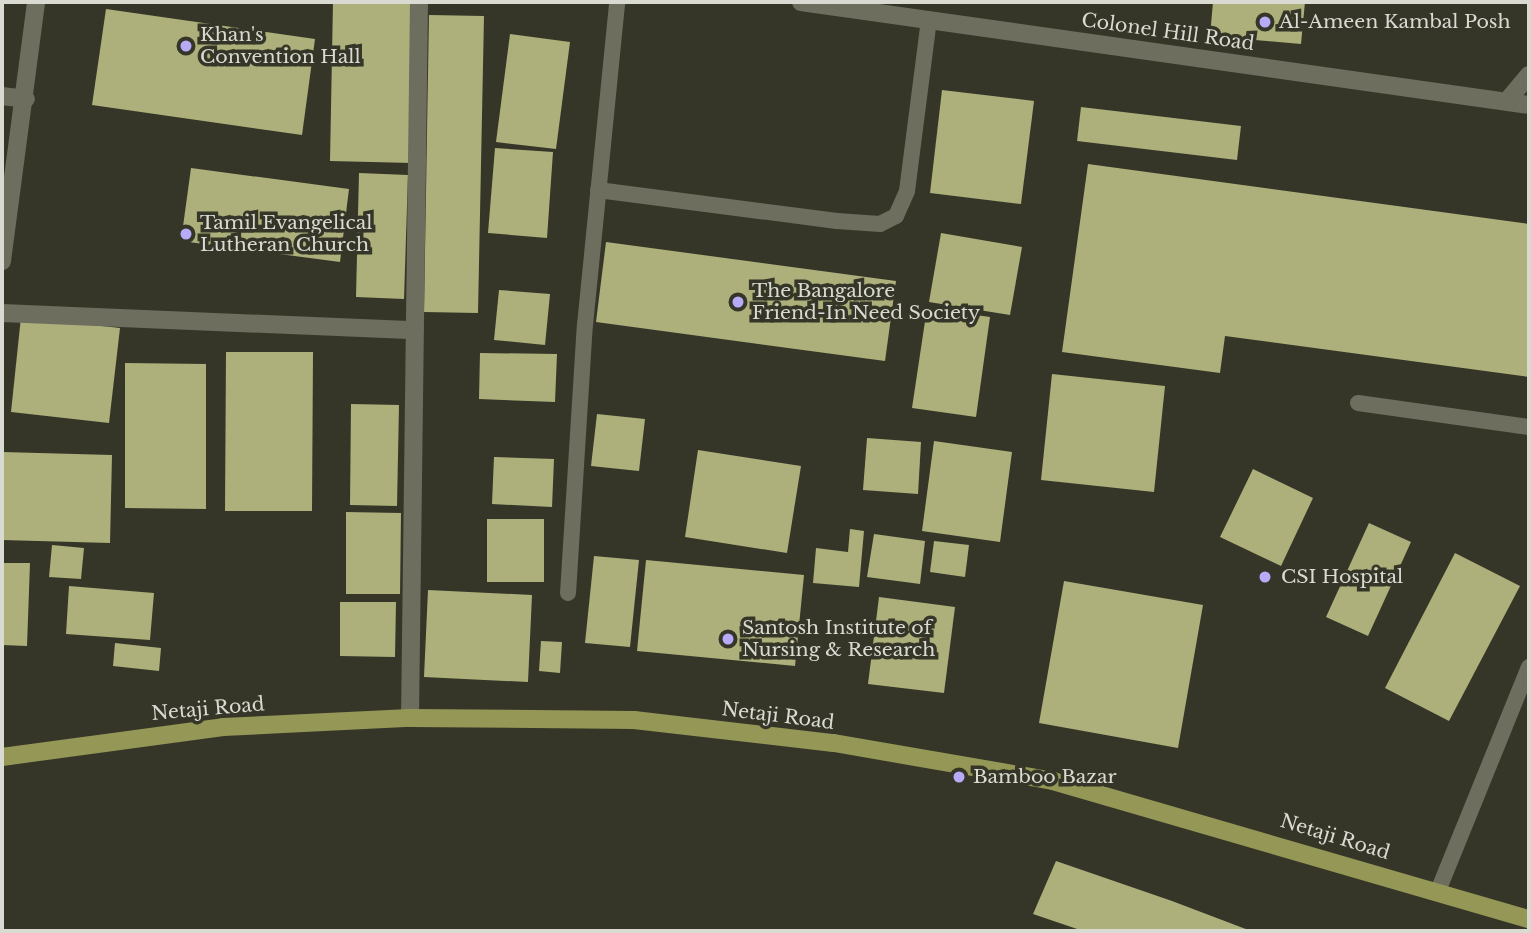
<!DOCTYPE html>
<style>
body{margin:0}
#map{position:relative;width:1531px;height:933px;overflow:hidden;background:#353628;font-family:"Libre Baskerville",serif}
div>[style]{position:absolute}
.building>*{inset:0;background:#adb07b}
.lane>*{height:16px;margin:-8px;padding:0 8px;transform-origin:8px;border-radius:8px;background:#6d6e5e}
.street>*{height:18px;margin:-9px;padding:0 9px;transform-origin:9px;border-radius:9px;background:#6d6e5e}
.secondary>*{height:18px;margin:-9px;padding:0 9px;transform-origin:9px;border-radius:9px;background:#6d6e5e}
.primary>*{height:18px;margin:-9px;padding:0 9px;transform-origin:9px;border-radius:9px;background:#959756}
.dots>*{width:19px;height:19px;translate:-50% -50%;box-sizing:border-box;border:4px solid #353628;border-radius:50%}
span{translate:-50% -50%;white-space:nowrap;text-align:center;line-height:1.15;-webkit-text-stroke:7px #353628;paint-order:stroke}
.poi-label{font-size:19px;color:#d9dad1}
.left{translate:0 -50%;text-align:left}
.street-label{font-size:19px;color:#d9dad1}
.frame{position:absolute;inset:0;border:4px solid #d9dad1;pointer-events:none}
</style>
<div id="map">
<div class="building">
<div style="clip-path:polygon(333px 2px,415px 2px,412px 163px,330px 161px)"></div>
<div style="clip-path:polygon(1213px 2px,1305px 2px,1301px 44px,1210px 36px)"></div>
<div style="clip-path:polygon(106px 9px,315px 39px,302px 135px,92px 105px)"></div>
<div style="clip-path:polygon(429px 15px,484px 16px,478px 313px,424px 312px)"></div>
<div style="clip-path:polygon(510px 34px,570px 42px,556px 149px,496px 142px)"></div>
<div style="clip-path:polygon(942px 90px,1034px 101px,1021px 204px,930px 193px)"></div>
<div style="clip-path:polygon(1081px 107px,1241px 126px,1237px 160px,1077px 141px)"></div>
<div style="clip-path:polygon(495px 148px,553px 152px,547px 238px,488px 233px)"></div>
<div style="clip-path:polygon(1088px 164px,1529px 224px,1529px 377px,1225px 336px,1220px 373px,1062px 352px)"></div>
<div style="clip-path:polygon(191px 168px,349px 189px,340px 262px,181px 241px)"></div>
<div style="clip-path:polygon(359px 173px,408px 175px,404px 299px,356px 297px)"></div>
<div style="clip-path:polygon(941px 233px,1022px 247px,1010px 315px,929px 302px)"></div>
<div style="clip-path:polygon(606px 242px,896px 281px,885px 361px,596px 322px)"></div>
<div style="clip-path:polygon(499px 290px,550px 294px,545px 345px,494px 340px)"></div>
<div style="clip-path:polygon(927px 308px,990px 317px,976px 417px,912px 408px)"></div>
<div style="clip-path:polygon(21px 317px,120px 328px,109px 423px,11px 412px)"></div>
<div style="clip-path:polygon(226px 352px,313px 352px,312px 511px,225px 511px)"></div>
<div style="clip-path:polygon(480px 353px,557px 354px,555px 402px,479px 399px)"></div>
<div style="clip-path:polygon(125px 363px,206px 364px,206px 509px,125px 508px)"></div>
<div style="clip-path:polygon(1052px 374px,1165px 386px,1154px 492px,1041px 480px)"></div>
<div style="clip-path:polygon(351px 404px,399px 405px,397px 506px,350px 505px)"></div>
<div style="clip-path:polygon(597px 414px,645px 419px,639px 471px,591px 466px)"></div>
<div style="clip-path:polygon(867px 438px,921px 442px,918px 494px,863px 490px)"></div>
<div style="clip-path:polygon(934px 441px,1012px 452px,1000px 542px,922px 531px)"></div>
<div style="clip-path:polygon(698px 450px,801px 466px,787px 553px,685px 537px)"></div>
<div style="clip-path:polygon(2px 452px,112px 455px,110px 543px,2px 540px)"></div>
<div style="clip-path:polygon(494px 457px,554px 459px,552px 507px,492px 504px)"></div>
<div style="clip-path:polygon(1253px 469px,1313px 498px,1281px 566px,1220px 537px)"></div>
<div style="clip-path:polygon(346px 512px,401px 513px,400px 594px,346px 594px)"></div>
<div style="clip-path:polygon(487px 519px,544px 519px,544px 582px,487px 582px)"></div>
<div style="clip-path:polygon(1369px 523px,1411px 542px,1368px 636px,1326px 617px)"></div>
<div style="clip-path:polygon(850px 529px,864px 531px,859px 587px,813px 583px,816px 548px,848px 552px)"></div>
<div style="clip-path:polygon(874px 534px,925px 541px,920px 584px,867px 577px)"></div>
<div style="clip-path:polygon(934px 541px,969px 545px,965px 577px,930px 572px)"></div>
<div style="clip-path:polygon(52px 545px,84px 548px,81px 579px,49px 577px)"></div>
<div style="clip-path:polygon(1455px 553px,1520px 586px,1449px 721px,1385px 688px)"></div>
<div style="clip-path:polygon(594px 556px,639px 560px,630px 647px,585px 643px)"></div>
<div style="clip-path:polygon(646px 560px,804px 575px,795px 666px,637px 651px)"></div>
<div style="clip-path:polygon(2px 563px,30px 563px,27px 646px,2px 645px)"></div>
<div style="clip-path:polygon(1064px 581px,1203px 605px,1178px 748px,1039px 723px)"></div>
<div style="clip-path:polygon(69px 586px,154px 593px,150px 640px,66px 634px)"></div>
<div style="clip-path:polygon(428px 590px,532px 595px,528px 682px,424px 677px)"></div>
<div style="clip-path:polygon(879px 597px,955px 607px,944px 693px,868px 684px)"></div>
<div style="clip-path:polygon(340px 602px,396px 602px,395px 657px,340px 656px)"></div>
<div style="clip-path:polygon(541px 641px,562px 642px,560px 673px,539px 671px)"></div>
<div style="clip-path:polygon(115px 643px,161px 648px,159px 671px,113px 666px)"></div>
<div style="clip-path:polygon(1056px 861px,1172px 901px,1251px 931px,1083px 931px,1033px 914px)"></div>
</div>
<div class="lane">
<div style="left:598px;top:190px;width:241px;rotate:7.4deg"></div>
<div style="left:837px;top:221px;width:43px;rotate:4deg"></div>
<div style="left:880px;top:224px;width:18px;rotate:-27deg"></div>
<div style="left:896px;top:216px;width:27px;rotate:-66deg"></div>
<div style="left:907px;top:191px;width:172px;rotate:-82.7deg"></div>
<div style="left:1358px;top:403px;width:173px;rotate:8deg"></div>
<div style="left:568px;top:593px;width:269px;rotate:-86.4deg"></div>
<div style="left:585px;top:325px;width:325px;rotate:-84.3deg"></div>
<div style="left:1438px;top:891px;width:242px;rotate:-67.9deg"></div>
</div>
<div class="street">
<div style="left:801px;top:2px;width:735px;rotate:8.05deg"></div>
<div style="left:2px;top:96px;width:24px;rotate:7deg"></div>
<div style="left:1507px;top:101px;width:34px;rotate:-50deg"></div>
<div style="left:2px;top:313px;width:413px;rotate:2.4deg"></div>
<div style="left:410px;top:718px;width:716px;rotate:-89.28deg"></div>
</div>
<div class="secondary">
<div style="left:2px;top:261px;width:261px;rotate:-82.5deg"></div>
</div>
<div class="primary">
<div style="left:2px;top:757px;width:223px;rotate:-7.7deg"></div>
<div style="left:223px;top:727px;width:187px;rotate:-2.8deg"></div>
<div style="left:410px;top:718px;width:224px;rotate:0.5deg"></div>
<div style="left:634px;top:720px;width:201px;rotate:6.6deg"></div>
<div style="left:834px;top:743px;width:222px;rotate:9.8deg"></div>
<div style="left:1053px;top:781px;width:496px;rotate:16.2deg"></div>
</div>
<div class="dots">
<div style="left:1265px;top:22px;background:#b7abf7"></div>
<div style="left:186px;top:46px;background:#b7abf7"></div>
<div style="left:186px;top:234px;background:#b7abf7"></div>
<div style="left:738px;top:302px;background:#b7abf7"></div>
<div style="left:1265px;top:577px;background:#b7abf7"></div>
<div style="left:728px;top:639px;background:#b7abf7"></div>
<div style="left:959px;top:777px;background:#b7abf7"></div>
</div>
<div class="poi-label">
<span class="left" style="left:1279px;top:22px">Al-Ameen Kambal Posh</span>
<span class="left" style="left:200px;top:46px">Khan's<br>Convention Hall</span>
<span class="left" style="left:200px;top:234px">Tamil Evangelical<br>Lutheran Church</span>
<span class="left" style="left:752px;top:302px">The Bangalore<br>Friend-In Need Society</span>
<span class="left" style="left:1281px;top:577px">CSI Hospital</span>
<span class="left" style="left:742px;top:639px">Santosh Institute of<br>Nursing &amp; Research</span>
<span class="left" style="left:973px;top:777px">Bamboo Bazar</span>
</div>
<div class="street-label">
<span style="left:1168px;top:32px;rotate:8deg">Colonel Hill Road</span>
<span style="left:208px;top:709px;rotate:-5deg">Netaji Road</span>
<span style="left:778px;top:716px;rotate:7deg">Netaji Road</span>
<span style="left:1335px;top:837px;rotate:17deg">Netaji Road</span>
</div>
<div class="frame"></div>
</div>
